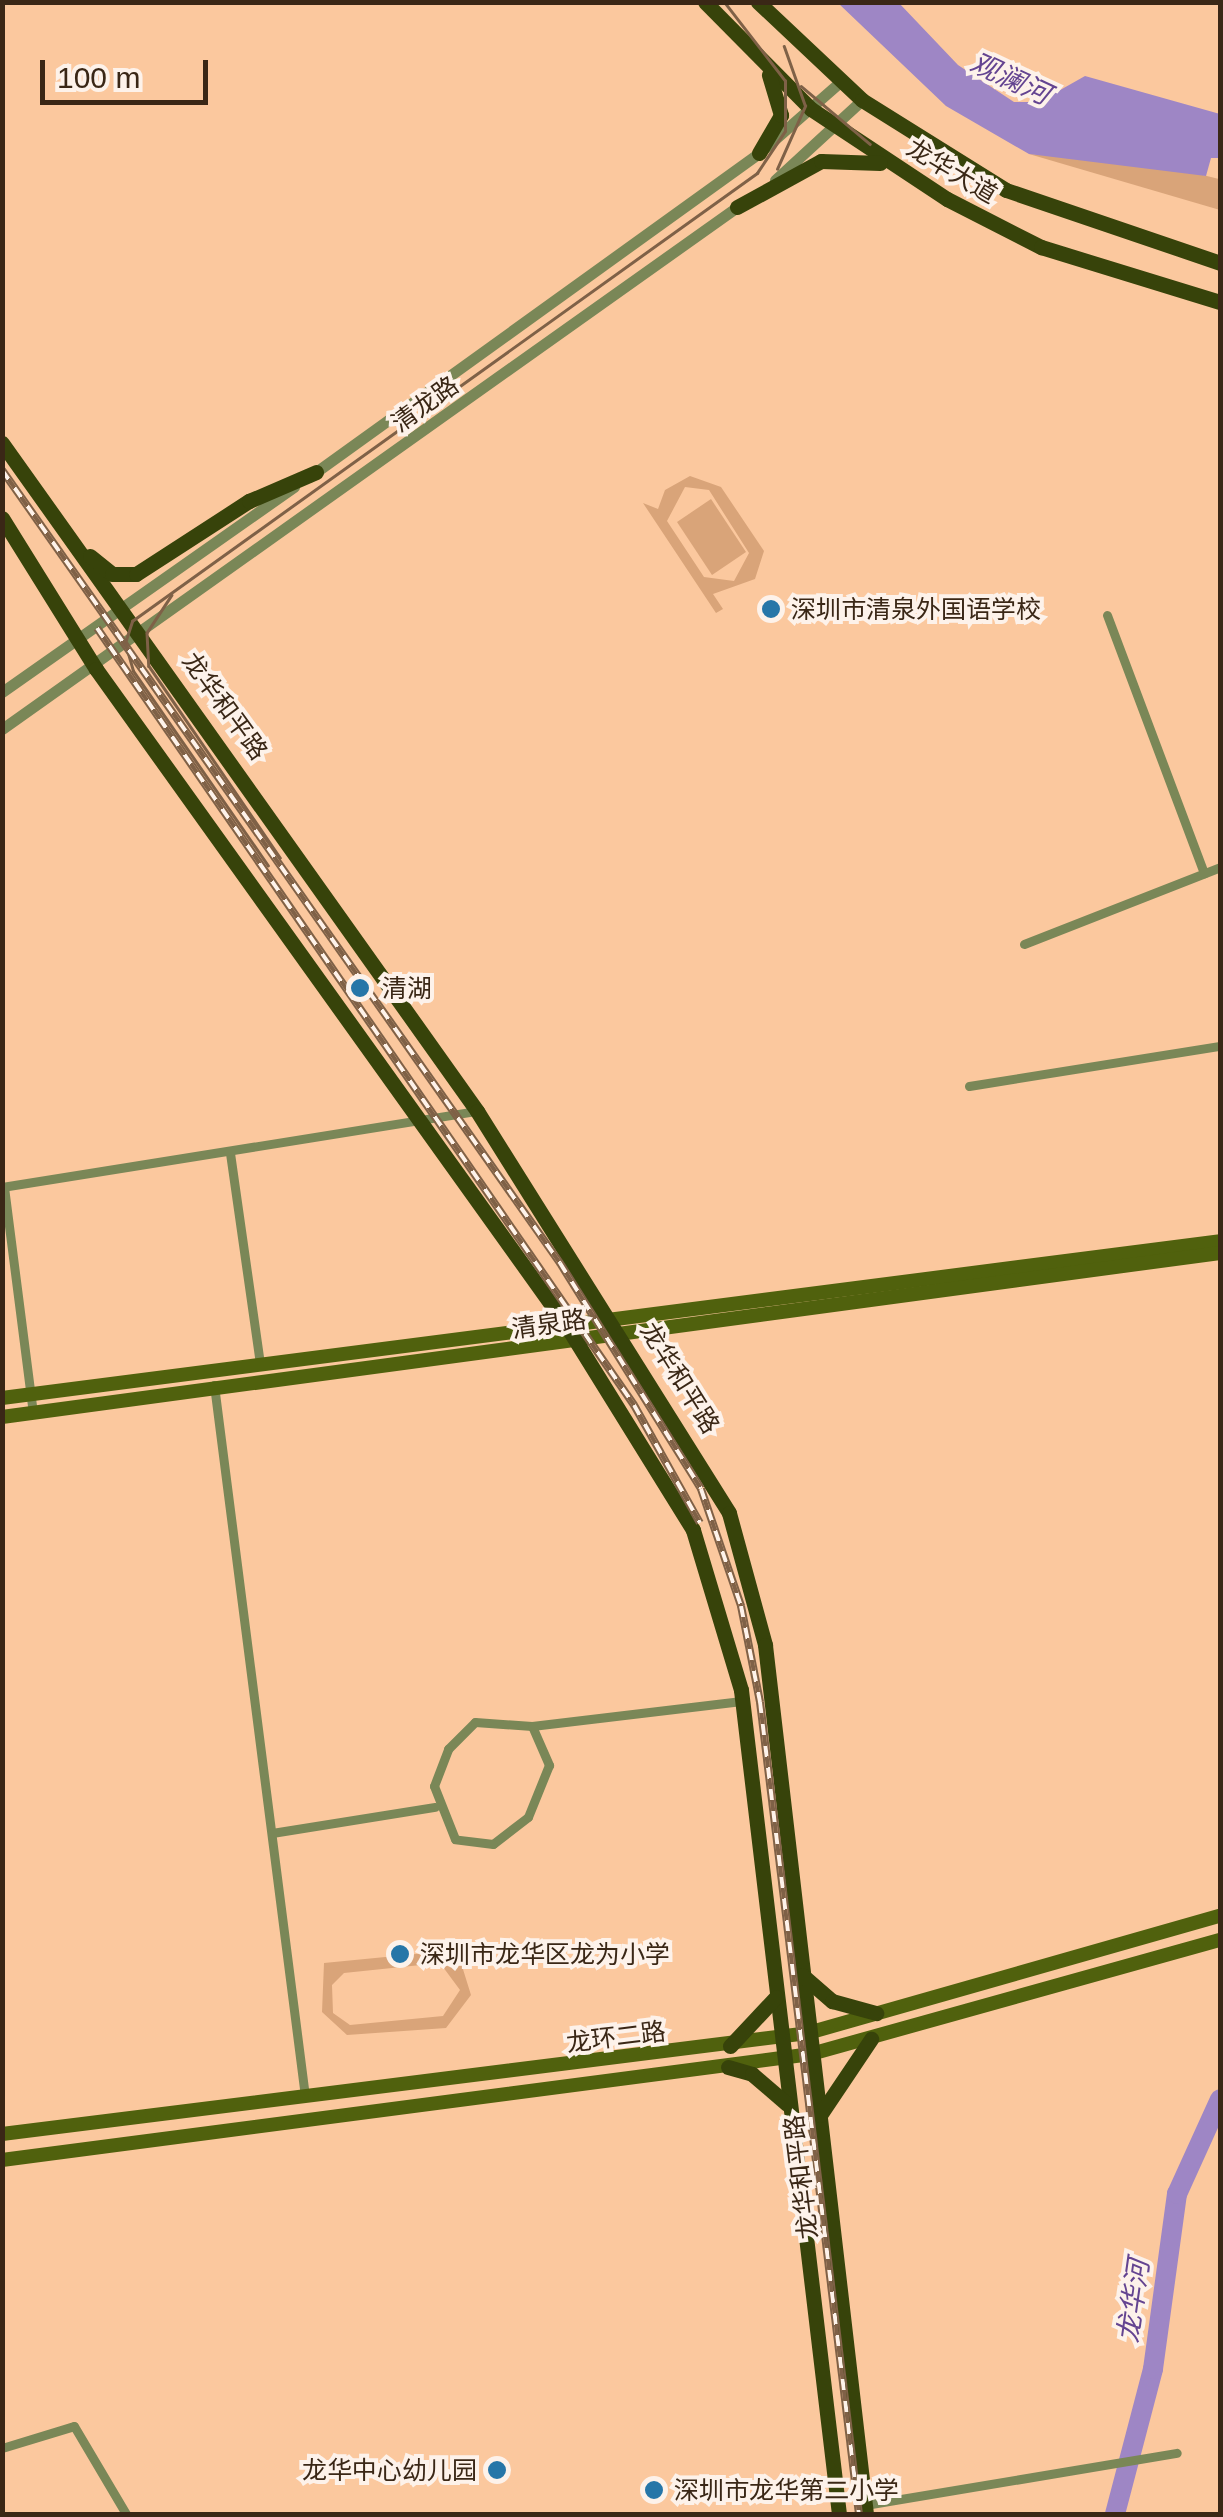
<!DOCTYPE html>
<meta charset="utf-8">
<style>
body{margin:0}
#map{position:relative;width:1223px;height:2517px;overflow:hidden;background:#fbc89e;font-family:Helvetica,"Noto Sans SC",sans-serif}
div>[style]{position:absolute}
.green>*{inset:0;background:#d9a479}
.water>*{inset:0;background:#9e86c5}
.river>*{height:20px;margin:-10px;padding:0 10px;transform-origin:10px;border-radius:10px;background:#9e86c5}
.minor>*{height:9px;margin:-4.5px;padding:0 4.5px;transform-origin:4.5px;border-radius:4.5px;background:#7a8757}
.tertiary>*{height:11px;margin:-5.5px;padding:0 5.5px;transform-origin:5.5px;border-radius:5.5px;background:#7a8757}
.secondary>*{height:14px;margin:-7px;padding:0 7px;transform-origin:7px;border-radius:7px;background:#50610d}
.primary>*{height:15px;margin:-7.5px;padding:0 7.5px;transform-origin:7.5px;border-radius:7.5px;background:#37430a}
.tram>*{height:2.5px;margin:-1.25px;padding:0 1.25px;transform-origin:1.25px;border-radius:1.25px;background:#7f6147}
.rail>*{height:8px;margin-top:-4px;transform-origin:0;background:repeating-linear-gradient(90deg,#fdf2ea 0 11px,#7f6147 0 22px);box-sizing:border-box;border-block:2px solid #7f6147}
.dots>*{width:28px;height:28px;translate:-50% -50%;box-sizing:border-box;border:5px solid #fdf2ea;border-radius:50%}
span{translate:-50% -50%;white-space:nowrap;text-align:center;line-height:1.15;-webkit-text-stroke:8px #fdf2ea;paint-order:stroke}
.street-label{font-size:25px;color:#3a2716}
.poi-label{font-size:25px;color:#3a2716}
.left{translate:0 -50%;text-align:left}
.right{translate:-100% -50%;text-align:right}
.water-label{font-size:28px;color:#644491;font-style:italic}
.frame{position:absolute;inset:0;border:5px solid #3a2716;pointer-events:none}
.scale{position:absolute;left:40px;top:60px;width:168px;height:45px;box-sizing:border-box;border:5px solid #3a2716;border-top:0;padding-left:12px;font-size:30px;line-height:35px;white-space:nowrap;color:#3a2716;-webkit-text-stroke:8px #fdf2ea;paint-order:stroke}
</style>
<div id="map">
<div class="green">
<div style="clip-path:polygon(1029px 154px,1158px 164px,1219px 179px,1220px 210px)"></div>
<div style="clip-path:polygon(evenodd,690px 476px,721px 487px,764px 551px,755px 579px,713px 594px,723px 609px,716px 613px,643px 503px,658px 509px,665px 490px,690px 476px,685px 487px,709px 490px,749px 553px,734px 581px,704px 577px,667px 521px,685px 487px)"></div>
<div style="clip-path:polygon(711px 499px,746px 552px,712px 575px,677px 522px)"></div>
<div style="clip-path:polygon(evenodd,457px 1950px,471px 1995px,446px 2028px,347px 2035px,322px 2012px,324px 1963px,457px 1950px,440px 1963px,460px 1990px,443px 2016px,350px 2025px,333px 2013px,332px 1985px,344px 1973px,440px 1963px)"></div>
</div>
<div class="water">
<div style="clip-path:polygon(838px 3px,899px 3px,958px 65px,1014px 102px,1039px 102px,1085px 76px,1220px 114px,1220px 158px,1211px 158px,1206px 176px,1029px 154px,946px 106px)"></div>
</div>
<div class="river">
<div style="left:1115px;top:2514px;width:150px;rotate:-75.3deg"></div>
<div style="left:1153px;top:2369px;width:177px;rotate:-82.2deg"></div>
<div style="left:1177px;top:2194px;width:104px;rotate:-65.6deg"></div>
</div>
<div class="minor">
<div style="left:1107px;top:615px;width:276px;rotate:69.4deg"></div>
<div style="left:1024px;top:944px;width:211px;rotate:-21.4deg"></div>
<div style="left:969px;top:1086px;width:254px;rotate:-9.1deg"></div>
<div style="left:230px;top:1153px;width:213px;rotate:81.9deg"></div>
<div style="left:2px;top:1187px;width:481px;rotate:-9.1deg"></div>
<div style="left:4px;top:1187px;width:228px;rotate:82.7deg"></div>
<div style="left:214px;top:1385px;width:717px;rotate:82.71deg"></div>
<div style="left:532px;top:1726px;width:43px;rotate:66.4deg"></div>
<div style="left:549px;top:1765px;width:56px;rotate:112deg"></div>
<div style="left:528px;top:1817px;width:44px;rotate:142.4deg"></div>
<div style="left:493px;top:1844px;width:38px;rotate:-173deg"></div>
<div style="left:455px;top:1839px;width:57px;rotate:-111.6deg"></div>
<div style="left:434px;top:1786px;width:40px;rotate:-69deg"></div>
<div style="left:448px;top:1749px;width:38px;rotate:-45deg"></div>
<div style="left:475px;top:1722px;width:57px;rotate:4deg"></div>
<div style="left:532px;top:1726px;width:211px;rotate:-6.8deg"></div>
<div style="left:272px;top:1833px;width:165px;rotate:-9.1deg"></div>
<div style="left:2px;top:2448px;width:75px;rotate:-17deg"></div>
<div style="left:74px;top:2426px;width:102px;rotate:59.4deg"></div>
<div style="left:865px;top:2505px;width:316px;rotate:-9.5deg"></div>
</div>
<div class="tertiary">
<div style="left:775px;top:180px;width:118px;rotate:-42.6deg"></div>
<div style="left:309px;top:477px;width:555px;rotate:-35.75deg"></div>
<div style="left:759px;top:153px;width:106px;rotate:-41.2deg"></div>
<div style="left:2px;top:692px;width:357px;rotate:-35.1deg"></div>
<div style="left:2px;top:729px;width:905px;rotate:-35.38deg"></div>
</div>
<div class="secondary">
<div style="left:2px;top:1398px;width:1228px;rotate:-7.34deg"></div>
<div style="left:2px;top:1417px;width:1229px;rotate:-7.67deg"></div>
<div style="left:2px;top:2134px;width:812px;rotate:-7.14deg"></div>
<div style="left:808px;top:2033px;width:428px;rotate:-15.9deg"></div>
<div style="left:2px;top:2160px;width:816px;rotate:-7.46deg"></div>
<div style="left:811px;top:2054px;width:425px;rotate:-15.6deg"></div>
</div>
<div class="primary">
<div style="left:705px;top:2px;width:151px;rotate:45.3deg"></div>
<div style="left:811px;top:109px;width:163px;rotate:33.5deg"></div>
<div style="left:947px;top:199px;width:106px;rotate:27.1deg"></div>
<div style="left:1041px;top:247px;width:187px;rotate:17.1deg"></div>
<div style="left:758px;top:2px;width:143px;rotate:43.3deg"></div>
<div style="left:862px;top:100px;width:170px;rotate:32deg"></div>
<div style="left:1006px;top:190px;width:226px;rotate:18.8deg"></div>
<div style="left:759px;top:153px;width:44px;rotate:-59.9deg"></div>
<div style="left:781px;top:115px;width:42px;rotate:-106.7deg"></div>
<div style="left:737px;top:207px;width:96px;rotate:-28.7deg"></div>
<div style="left:821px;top:161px;width:59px;rotate:1.9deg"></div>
<div style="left:2px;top:443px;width:820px;rotate:54.58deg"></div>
<div style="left:477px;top:1111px;width:474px;rotate:57.9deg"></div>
<div style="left:729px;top:1513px;width:137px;rotate:74.7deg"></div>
<div style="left:765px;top:1645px;width:875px;rotate:83.37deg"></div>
<div style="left:2px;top:518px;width:178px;rotate:58.1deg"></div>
<div style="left:96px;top:669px;width:807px;rotate:54.38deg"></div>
<div style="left:566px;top:1325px;width:241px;rotate:58.2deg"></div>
<div style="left:693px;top:1530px;width:167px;rotate:73.3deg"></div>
<div style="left:741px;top:1690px;width:830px;rotate:83.22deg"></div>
<div style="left:90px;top:556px;width:28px;rotate:39deg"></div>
<div style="left:112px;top:574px;width:24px"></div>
<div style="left:136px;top:574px;width:135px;rotate:-32.9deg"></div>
<div style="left:249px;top:501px;width:73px;rotate:-23.4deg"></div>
<div style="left:802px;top:1975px;width:40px;rotate:41deg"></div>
<div style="left:832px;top:2001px;width:46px;rotate:15.3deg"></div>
<div style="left:730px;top:2046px;width:67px;rotate:-46.8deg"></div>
<div style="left:728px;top:2067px;width:25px;rotate:16deg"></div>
<div style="left:752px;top:2074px;width:46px;rotate:40.6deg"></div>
<div style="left:820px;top:2115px;width:92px;rotate:-56.1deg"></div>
</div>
<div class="tram">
<div style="left:801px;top:86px;width:90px;rotate:40deg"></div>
<div style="left:777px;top:169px;width:69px;rotate:-66deg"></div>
<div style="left:805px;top:106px;width:63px;rotate:-109.6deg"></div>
<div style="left:172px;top:595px;width:45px;rotate:123.3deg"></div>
<div style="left:147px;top:633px;width:33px;rotate:87deg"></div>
<div style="left:149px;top:666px;width:232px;rotate:55.6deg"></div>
<div style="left:268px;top:866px;width:237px;rotate:-124.7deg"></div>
<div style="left:133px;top:671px;width:29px;rotate:-106deg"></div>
<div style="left:125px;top:643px;width:23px;rotate:-72deg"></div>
<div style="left:132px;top:621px;width:769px;rotate:-35.63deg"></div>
<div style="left:757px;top:173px;width:50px;rotate:-56.3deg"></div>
<div style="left:785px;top:131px;width:50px;rotate:-90deg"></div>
<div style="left:785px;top:81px;width:100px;rotate:-127.7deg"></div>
</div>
<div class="rail">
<div style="left:2px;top:470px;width:970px;rotate:54.87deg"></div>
<div style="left:560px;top:1263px;width:266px;rotate:58deg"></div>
<div style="left:701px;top:1489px;width:124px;rotate:71.1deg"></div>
<div style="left:741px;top:1606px;width:98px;rotate:78.8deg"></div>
<div style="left:760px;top:1702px;width:818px;rotate:83.05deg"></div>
<div style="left:97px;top:628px;width:945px;rotate:55.35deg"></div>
<div style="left:634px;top:1405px;width:135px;rotate:60.8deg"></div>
</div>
<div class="dots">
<div style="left:771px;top:609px;background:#2676a8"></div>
<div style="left:360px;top:988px;background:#2676a8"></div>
<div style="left:400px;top:1954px;background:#2676a8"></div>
<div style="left:497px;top:2470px;background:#2676a8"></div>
<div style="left:654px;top:2490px;background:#2676a8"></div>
</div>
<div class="street-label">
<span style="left:952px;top:171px;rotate:31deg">龙华大道</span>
<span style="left:425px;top:404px;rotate:-36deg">清龙路</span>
<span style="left:225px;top:706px;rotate:54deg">龙华和平路</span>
<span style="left:549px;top:1324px;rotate:-8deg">清泉路</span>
<span style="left:680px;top:1378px;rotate:58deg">龙华和平路</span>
<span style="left:616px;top:2037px;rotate:-7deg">龙环二路</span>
<span style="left:801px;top:2177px;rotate:-97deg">龙华和平路</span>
</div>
<div class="poi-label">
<span class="left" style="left:791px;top:609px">深圳市清泉外国语学校</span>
<span class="left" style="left:382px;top:988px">清湖</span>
<span class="left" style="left:420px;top:1954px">深圳市龙华区龙为小学</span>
<span class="right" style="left:477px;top:2470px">龙华中心幼儿园</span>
<span class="left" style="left:674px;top:2490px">深圳市龙华第二小学</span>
</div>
<div class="water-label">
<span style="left:1010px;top:79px;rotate:25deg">观澜河</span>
<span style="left:1134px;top:2301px;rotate:-82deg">龙华河</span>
</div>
<div class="frame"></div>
<div class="scale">100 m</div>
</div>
